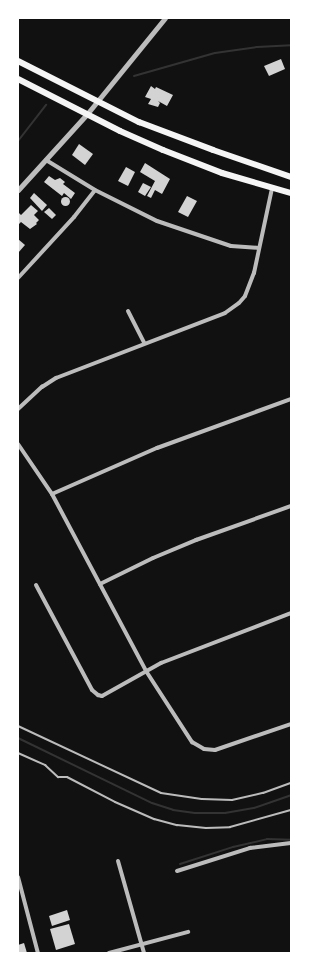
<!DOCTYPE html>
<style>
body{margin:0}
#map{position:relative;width:309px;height:971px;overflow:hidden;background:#111;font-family:"PT Sans",sans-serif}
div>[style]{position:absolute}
.stream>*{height:2px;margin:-1px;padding:0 1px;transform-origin:1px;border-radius:1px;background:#333}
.building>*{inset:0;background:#d3d3d3}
.round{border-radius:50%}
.service>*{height:2px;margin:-1px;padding:0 1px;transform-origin:1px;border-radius:1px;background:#bcbcbc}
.minor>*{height:4px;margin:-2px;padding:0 2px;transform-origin:2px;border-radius:2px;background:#bcbcbc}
.tertiary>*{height:5px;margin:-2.5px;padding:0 2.5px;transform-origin:2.5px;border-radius:2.5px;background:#bcbcbc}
.secondary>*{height:6px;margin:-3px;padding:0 3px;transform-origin:3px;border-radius:3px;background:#f5f5f5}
span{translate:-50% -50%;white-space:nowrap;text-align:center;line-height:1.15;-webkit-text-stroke:4px #fff;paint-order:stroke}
.frame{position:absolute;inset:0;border:19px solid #fff;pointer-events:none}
</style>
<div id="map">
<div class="stream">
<div style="left:134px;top:76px;width:84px;rotate:-15.9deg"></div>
<div style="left:215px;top:53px;width:42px;rotate:-8.1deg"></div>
<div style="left:257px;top:47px;width:34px;rotate:-3deg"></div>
<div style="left:18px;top:141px;width:46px;rotate:-52.1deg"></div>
<div style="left:18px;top:738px;width:149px;rotate:25.9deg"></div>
<div style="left:152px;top:803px;width:22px;rotate:18deg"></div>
<div style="left:173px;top:810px;width:22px;rotate:8deg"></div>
<div style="left:195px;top:813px;width:30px"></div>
<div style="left:225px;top:813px;width:29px;rotate:-10deg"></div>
<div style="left:254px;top:808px;width:39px;rotate:-19deg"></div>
<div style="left:180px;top:864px;width:56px;rotate:-17.8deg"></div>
<div style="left:233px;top:847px;width:35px;rotate:-13deg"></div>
<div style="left:267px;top:839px;width:24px;rotate:2deg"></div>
</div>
<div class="building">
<div style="clip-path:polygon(281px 59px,285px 69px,269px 76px,264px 66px)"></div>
<div style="clip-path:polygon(151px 86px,155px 89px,156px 87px,173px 95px,167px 106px,158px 101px,160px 103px,158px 107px,148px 104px,151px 99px,145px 97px)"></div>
<div style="clip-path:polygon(79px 144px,93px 154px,85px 165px,72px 155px)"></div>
<div style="clip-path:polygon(145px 163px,170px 179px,162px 194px,155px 190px,151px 198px,147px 196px,155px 181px,140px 172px)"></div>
<div style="clip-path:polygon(126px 167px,135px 172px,128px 186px,118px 181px)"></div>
<div style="clip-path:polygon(49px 176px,55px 180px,60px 178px,65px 182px,63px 184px,75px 193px,71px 199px,64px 193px,62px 196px,44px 182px)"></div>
<div style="clip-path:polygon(143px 183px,151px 187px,145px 196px,138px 192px)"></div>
<div style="clip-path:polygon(34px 193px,47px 205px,42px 211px,30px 198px)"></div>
<div style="clip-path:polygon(187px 196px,197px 201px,188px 217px,178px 212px)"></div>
<div class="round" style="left:60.5px;top:196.5px;width:9px;height:9px"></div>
<div style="clip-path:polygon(31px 205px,38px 211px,34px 215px,39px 220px,36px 223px,37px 224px,30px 229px,21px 222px,18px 225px,18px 212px,21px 215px)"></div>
<div style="clip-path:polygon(49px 208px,56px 215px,52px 219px,44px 212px)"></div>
<div style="clip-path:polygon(18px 239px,25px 245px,18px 253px)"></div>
<div style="clip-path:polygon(67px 910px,70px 920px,52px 926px,49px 916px)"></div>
<div style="clip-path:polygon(69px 924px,75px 944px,56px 950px,50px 929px)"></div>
<div style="clip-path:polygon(24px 943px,27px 953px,18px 953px,18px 945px)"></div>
</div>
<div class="service">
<div style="left:18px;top:726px;width:158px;rotate:25.1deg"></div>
<div style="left:161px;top:793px;width:41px;rotate:8.3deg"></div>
<div style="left:202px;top:799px;width:30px;rotate:2deg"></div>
<div style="left:232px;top:800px;width:32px;rotate:-13deg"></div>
<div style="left:263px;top:793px;width:30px;rotate:-20deg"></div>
<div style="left:18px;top:753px;width:30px;rotate:24deg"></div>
<div style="left:45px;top:765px;width:18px;rotate:43deg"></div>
<div style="left:58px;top:777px;width:9px"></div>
<div style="left:67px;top:777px;width:54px;rotate:27.5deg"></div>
<div style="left:115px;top:802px;width:43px;rotate:23.6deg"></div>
<div style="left:154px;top:819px;width:24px;rotate:15deg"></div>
<div style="left:177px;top:825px;width:29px;rotate:6deg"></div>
<div style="left:206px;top:828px;width:24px;rotate:-2deg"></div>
<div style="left:230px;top:827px;width:63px;rotate:-15.6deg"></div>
</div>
<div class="minor">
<div style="left:46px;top:160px;width:57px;rotate:31.5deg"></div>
<div style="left:95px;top:190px;width:69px;rotate:26.6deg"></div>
<div style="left:157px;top:221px;width:78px;rotate:18.7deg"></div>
<div style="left:231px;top:246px;width:28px;rotate:4deg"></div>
<div style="left:18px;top:278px;width:83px;rotate:-47.4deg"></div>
<div style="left:74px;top:217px;width:34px;rotate:-52deg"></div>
<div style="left:128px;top:311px;width:36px;rotate:63deg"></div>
<div style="left:18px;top:409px;width:33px;rotate:-43deg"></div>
<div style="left:42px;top:387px;width:17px;rotate:-33deg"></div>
<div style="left:56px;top:378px;width:181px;rotate:-21deg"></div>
<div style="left:225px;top:313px;width:17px;rotate:-36deg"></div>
<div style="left:239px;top:303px;width:9px;rotate:-49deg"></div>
<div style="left:245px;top:296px;width:25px;rotate:-69deg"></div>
<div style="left:254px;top:273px;width:87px;rotate:-78deg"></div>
<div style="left:18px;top:444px;width:60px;rotate:55.8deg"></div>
<div style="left:52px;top:494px;width:200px;rotate:62deg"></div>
<div style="left:146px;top:671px;width:85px;rotate:57.1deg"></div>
<div style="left:192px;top:742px;width:14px;rotate:30deg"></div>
<div style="left:204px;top:749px;width:11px;rotate:5deg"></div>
<div style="left:215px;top:750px;width:80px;rotate:-18.9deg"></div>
<div style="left:52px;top:494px;width:115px;rotate:-23.7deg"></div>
<div style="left:157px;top:448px;width:143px;rotate:-20.1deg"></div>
<div style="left:100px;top:584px;width:59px;rotate:-26.1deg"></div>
<div style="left:153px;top:558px;width:47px;rotate:-22.7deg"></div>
<div style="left:196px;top:540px;width:101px;rotate:-19.7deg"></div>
<div style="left:36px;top:585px;width:119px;rotate:61.9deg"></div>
<div style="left:92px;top:690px;width:8px;rotate:40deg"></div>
<div style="left:98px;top:695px;width:4px;rotate:14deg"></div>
<div style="left:102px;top:696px;width:68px;rotate:-29.2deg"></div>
<div style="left:161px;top:663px;width:139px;rotate:-21deg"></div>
<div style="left:118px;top:861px;width:96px;rotate:74.2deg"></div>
<div style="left:177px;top:871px;width:77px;rotate:-17.5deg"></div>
<div style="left:250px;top:848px;width:41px;rotate:-7deg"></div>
<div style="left:18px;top:877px;width:79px;rotate:75.3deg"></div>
<div style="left:109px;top:953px;width:82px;rotate:-14.9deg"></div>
</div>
<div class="tertiary">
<div style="left:18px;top:190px;width:103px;rotate:-47.8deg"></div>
<div style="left:87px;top:114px;width:124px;rotate:-50.9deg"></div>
</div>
<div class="secondary">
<div style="left:18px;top:61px;width:136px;rotate:26.8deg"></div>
<div style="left:139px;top:122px;width:79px;rotate:20.7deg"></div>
<div style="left:213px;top:150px;width:83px;rotate:19.1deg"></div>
<div style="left:18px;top:79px;width:114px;rotate:27deg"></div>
<div style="left:120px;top:131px;width:47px;rotate:23.8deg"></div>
<div style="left:163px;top:150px;width:63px;rotate:21.3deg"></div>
<div style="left:222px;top:173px;width:72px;rotate:16.2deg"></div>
</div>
<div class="frame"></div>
</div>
